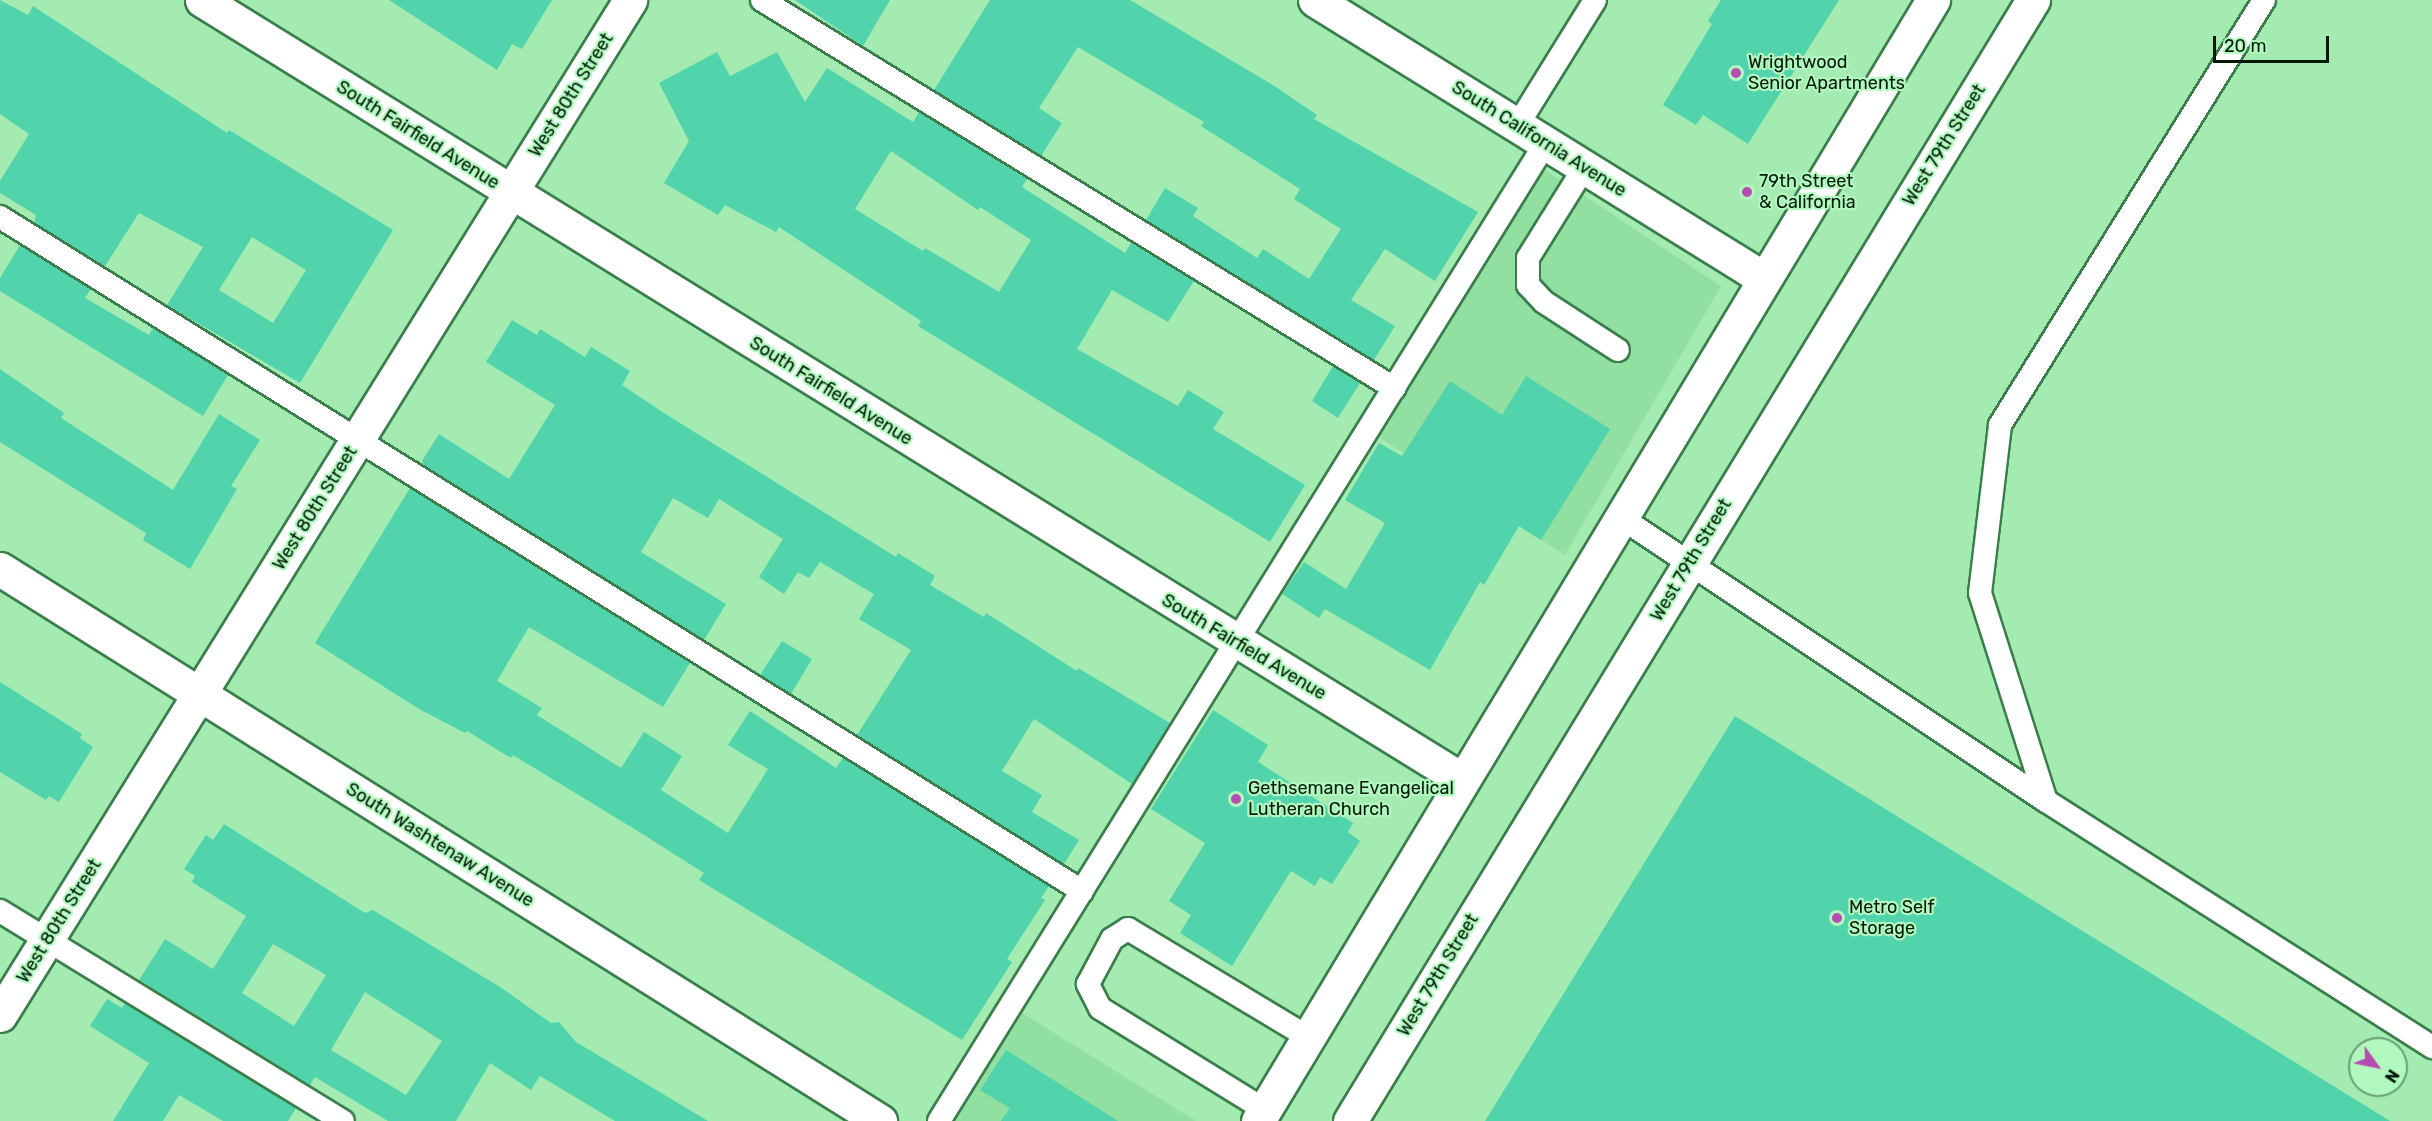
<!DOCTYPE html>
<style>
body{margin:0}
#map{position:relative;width:2432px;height:1121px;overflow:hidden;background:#a4ebb1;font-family:Rubik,sans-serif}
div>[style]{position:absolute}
.built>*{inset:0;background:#91dfa1}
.building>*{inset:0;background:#51d3ab}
.roads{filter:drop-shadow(2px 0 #397e4b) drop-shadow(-2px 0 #397e4b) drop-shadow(0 2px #397e4b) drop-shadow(0 -2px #397e4b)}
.lane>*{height:22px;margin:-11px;padding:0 11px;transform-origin:11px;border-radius:11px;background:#fff}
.street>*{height:33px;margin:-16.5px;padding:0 16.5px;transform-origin:16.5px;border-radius:16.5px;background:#fff}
.secondary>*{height:33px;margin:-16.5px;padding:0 16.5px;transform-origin:16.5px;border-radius:16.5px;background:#fff}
.dots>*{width:16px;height:16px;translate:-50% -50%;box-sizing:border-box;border:3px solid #b0f8be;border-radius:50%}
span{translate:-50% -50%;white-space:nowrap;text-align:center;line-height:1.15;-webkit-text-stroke:4.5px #b0f8be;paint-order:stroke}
.poi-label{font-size:18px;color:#001805}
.left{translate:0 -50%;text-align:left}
.street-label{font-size:18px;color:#001805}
.north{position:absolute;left:2348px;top:1037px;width:60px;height:60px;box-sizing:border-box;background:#b0f8be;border:2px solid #6a9e74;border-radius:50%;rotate:123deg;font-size:16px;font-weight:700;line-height:24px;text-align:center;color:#001805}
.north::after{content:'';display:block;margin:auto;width:21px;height:27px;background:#b64eb1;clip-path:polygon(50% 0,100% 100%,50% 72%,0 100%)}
.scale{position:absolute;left:2213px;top:36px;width:116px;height:27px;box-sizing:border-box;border:3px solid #001805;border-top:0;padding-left:8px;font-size:18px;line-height:21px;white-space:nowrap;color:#001805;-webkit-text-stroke:4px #b0f8be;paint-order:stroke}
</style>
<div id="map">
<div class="built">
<div style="clip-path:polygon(1533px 162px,1721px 286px,1565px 555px,1367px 430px)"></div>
<div style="clip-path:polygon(1011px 1006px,1196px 1121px,949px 1121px)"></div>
</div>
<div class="building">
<div style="clip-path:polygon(evenodd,0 0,28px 15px,33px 6px,227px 133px,229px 130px,393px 230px,300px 383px,167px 305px,203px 247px,139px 213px,105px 266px,34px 223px,36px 215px,0 193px,0 181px,29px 134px,0 114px,0 0,252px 237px,306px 270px,273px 323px,219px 290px,252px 237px)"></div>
<div style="clip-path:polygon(389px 0,552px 0,522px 49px,512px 44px,497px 70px)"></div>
<div style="clip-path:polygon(795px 0,890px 0,863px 46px)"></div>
<div style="clip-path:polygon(990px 0,1130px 0,1273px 85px,1317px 115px,1314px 119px,1478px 212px,1435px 281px,1385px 249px,1351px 300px,1395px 326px,1374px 360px,1146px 220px,1165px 188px,1198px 208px,1193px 216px,1257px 258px,1263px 249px,1309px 279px,1341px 229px,1294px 199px,1300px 189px,1201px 126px,1204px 122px,1078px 47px,1039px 108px,1062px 123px,1041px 156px,934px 90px)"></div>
<div style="clip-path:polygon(1721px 0,1839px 0,1748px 144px,1703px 115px,1696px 125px,1663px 105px,1712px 24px,1708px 21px)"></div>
<div style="clip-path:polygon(evenodd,717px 52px,730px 76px,777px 52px,805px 102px,827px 68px,913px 122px,919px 112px,1027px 179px,1022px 187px,1125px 253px,1131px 243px,1194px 281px,1168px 322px,1112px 290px,1077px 349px,1178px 406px,1188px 390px,1224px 412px,1213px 429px,1305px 485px,1270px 542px,918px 326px,921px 321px,779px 227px,776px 232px,725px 205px,718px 215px,664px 183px,689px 141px,659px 83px,717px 52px,891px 151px,978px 210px,980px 207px,1031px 240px,999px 292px,925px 248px,923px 251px,855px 209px,891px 151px)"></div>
<div style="clip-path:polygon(20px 245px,91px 289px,85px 298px,149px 335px,153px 328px,228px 375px,203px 416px,0 291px,0 278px)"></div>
<div style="clip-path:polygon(512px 320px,537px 335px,540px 329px,585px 357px,591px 347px,630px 371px,622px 385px,664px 413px,896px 557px,898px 553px,935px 576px,930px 585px,984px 617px,986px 613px,1077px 671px,1078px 668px,1170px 723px,1132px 784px,1034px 719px,1002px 771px,1042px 795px,1032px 812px,1079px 840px,1064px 864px,857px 735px,911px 650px,859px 619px,874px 594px,820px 562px,809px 578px,798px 572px,784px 594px,759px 577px,783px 539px,719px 499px,708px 518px,673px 498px,641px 552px,726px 604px,704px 640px,424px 465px,422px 461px,439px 434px,509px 479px,555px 405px,486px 362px)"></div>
<div style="clip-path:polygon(1333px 366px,1360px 383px,1338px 418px,1312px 401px)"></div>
<div style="clip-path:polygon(0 369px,64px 413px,61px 418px,173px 490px,219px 414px,260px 440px,231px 486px,237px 489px,190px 569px,143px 540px,146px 533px,0 442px)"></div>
<div style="clip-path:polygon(1526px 376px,1610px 429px,1541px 540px,1519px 526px,1484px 585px,1480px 582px,1430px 670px,1325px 609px,1319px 618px,1282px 594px,1304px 562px,1346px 589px,1385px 523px,1345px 500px,1379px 443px,1402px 456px,1450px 381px,1502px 415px)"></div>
<div style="clip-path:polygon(410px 488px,690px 663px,663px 707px,529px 627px,497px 681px,542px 708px,537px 715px,621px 768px,644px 732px,682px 756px,661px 790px,728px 833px,768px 769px,728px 745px,750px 711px,836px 768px,843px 758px,1049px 886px,1041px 898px,1045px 900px,1007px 959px,1012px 962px,962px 1040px,699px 880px,704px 873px,636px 830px,513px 755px,511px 758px,467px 731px,465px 733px,419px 709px,315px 643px)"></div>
<div style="clip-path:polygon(782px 641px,812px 659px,791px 694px,760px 675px)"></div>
<div style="clip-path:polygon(0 682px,82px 734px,80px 738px,93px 747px,59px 802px,49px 796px,46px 800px,0 772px)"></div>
<div style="clip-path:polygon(1213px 710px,1268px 745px,1258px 762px,1353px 823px,1348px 832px,1360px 841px,1332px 884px,1320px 877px,1315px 886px,1291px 871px,1232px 966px,1180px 933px,1191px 915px,1169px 901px,1205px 843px,1151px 809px)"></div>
<div style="clip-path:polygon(1735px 716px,2390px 1121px,1485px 1121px)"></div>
<div style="clip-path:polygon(evenodd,224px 824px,365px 913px,373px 910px,500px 987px,551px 1023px,559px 1022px,576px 1042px,708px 1121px,615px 1121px,540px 1076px,531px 1090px,490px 1063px,456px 1121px,388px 1121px,315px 1077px,310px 1085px,139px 980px,165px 939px,213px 969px,246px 916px,192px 882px,195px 876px,184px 869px,206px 835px,213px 840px,224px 824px,273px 944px,326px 975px,294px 1026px,242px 993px,273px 944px,224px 824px,365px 992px,442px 1041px,406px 1095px,331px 1050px,365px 992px)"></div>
<div style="clip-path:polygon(107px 999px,122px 1008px,125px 1003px,296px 1108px,288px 1121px,223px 1121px,179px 1095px,163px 1121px,113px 1121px,149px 1063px,90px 1026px)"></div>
<div style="clip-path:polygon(1006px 1050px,1118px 1121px,1001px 1121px,1010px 1108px,980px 1090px)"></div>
</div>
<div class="roads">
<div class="lane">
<div style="left:762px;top:0;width:742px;rotate:31.55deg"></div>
<div style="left:1517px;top:126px;width:148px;rotate:-58.2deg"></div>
<div style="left:1584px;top:168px;width:106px;rotate:121.9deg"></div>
<div style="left:1528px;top:258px;width:27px;rotate:90deg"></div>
<div style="left:1528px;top:285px;width:23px;rotate:47deg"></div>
<div style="left:1544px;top:302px;width:88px;rotate:33deg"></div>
<div style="left:0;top:217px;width:1275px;rotate:31.92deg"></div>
<div style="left:1620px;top:517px;width:512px;rotate:33.69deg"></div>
<div style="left:2046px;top:801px;width:458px;rotate:32.5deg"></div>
<div style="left:2046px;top:801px;width:218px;rotate:-107.6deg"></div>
<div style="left:1980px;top:593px;width:169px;rotate:-83.2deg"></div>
<div style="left:2000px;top:425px;width:500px;rotate:-58.15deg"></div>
<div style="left:0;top:911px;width:402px;rotate:31.5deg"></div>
<div style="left:1265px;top:1110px;width:194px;rotate:-148.3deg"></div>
<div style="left:1100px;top:1008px;width:27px;rotate:-117deg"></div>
<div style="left:1088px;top:984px;width:51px;rotate:-61.9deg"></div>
<div style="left:1112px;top:939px;width:19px;rotate:-32deg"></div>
<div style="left:1128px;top:929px;width:210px;rotate:31deg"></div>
<div style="left:939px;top:1121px;width:1150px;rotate:-58.19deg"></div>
</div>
<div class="street">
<div style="left:202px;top:0;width:1481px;rotate:31.75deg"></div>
<div style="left:1315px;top:0;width:527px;rotate:31.82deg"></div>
<div style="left:0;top:569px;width:1039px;rotate:32.1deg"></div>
<div style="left:0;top:1015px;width:1195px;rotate:-58.17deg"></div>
</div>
<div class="secondary">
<div style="left:1258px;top:1121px;width:1309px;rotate:-58.95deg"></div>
<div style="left:1350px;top:1121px;width:1313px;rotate:-58.65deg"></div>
</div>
</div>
<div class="dots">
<div style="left:1736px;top:73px;background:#b64eb1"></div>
<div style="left:1747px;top:192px;background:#b64eb1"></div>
<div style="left:1236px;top:799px;background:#b64eb1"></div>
<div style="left:1837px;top:918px;background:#b64eb1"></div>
</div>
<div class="poi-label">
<span class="left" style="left:1748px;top:73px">Wrightwood<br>Senior Apartments</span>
<span class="left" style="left:1759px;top:192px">79th Street<br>&amp; California</span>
<span class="left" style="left:1248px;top:799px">Gethsemane Evangelical<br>Lutheran Church</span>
<span class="left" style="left:1849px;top:918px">Metro Self<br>Storage</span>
</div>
<div class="street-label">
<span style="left:571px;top:95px;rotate:-58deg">West 80th Street</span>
<span style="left:418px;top:135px;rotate:32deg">South Fairfield Avenue</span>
<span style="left:1539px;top:139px;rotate:32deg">South California Avenue</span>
<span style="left:1944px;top:145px;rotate:-58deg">West 79th Street</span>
<span style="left:831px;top:391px;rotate:32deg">South Fairfield Avenue</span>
<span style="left:315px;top:508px;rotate:-58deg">West 80th Street</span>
<span style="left:1691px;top:560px;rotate:-59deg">West 79th Street</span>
<span style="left:1244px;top:647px;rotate:31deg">South Fairfield Avenue</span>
<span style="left:440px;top:845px;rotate:32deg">South Washtenaw Avenue</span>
<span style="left:59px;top:921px;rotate:-58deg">West 80th Street</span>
<span style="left:1438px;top:975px;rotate:-59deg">West 79th Street</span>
</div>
<div class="north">N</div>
<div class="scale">20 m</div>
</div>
